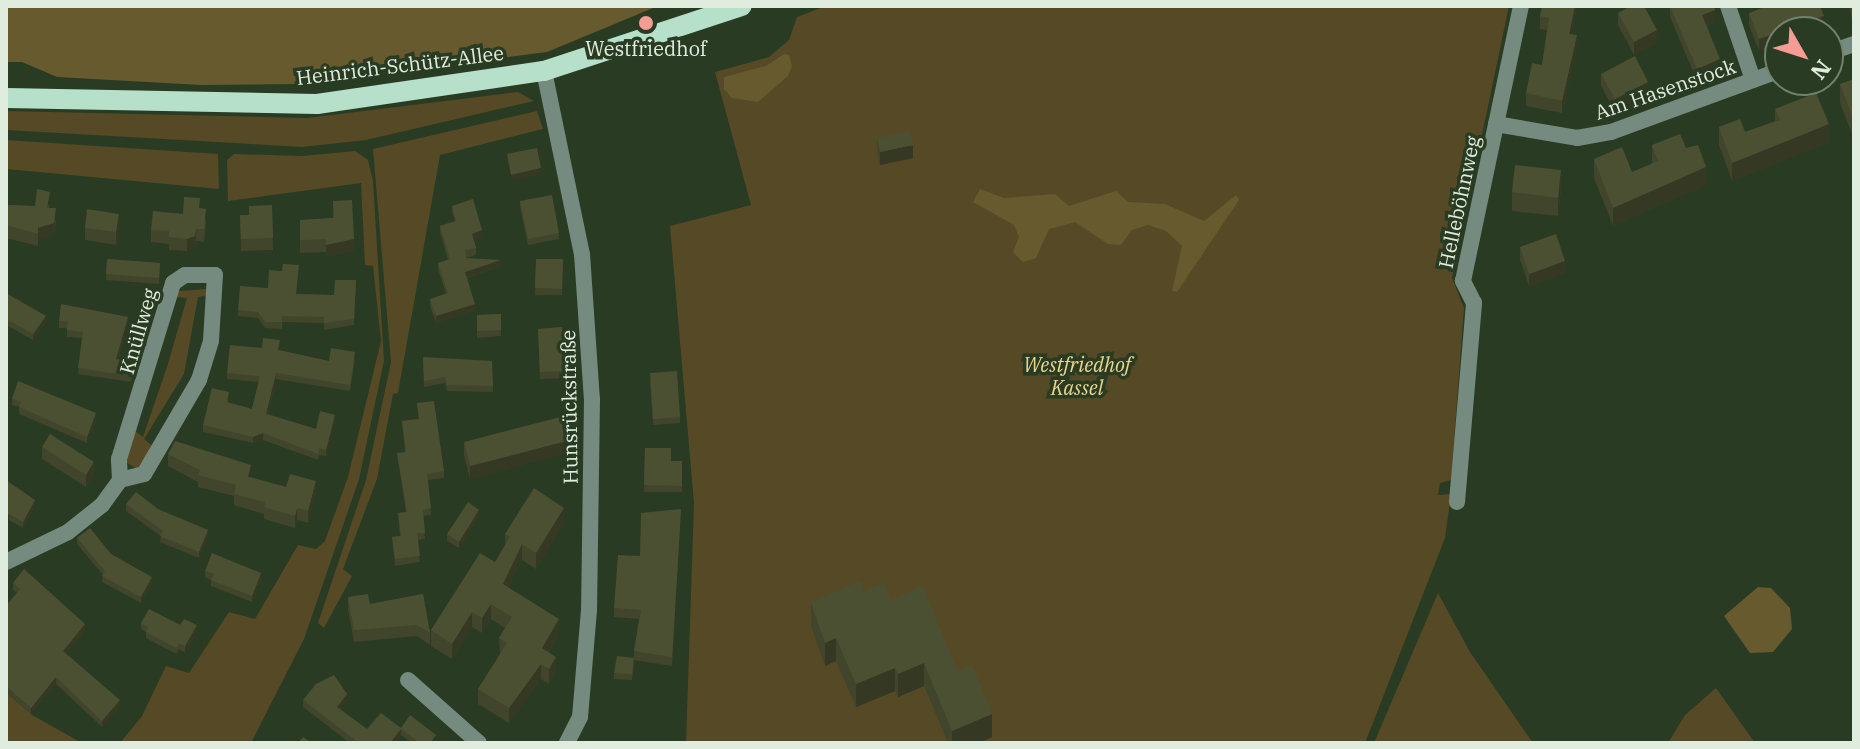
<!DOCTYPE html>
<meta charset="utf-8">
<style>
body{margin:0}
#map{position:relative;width:1860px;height:749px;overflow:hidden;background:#293b22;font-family:"IBM Plex Serif",serif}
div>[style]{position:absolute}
.green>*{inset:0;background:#554a25}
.forest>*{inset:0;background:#675a2e}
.minor>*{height:16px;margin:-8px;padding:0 8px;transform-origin:8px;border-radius:8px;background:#768b7f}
.major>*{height:20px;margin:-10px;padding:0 10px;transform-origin:10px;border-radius:10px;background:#b6e0c9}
.wall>*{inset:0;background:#41452b}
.shaded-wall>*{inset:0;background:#353823}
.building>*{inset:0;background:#4c5032}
.dots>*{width:22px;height:22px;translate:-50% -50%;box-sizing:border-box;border:4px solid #293b22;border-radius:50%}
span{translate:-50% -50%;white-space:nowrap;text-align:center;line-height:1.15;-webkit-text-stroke:7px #293b22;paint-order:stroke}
.poi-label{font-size:20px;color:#e0ecdd}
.street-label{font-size:20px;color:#e0ecdd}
.park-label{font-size:20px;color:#ebd58d;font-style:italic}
.frame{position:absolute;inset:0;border:8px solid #e0ecdd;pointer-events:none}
.north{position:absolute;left:1764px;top:16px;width:80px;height:80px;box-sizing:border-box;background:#293b22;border:2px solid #72826d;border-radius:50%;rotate:129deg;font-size:22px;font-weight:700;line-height:32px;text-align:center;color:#e0ecdd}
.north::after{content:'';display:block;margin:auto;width:28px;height:36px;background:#f59c94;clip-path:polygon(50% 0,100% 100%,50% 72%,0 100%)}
</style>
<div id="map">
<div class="green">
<div style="clip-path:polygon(826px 6px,1509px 6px,1452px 278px,1464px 308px,1451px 480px,1440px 483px,1438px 495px,1451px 494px,1445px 538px,1365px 743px,686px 743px,694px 503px,670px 226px,751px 205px,715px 72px,769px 57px,789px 40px,797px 17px)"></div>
<div style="clip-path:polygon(518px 92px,534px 101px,366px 140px,302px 147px,6px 130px,6px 111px,307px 118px)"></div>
<div style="clip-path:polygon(537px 111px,543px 129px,440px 155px,398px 393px,393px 394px,377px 479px,343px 569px,352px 576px,324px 628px,318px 623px,366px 480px,391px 362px,373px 149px)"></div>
<div style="clip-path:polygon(6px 140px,218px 154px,219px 189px,6px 169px)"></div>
<div style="clip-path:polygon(355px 151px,368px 160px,373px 181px,384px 361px,359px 479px,304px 639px,251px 743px,120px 743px,142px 716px,166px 666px,189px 673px,229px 612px,255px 619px,298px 545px,316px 549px,325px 541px,348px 477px,381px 341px,373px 266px,365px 265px,361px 183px,228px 201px,227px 160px,234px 154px,302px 156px)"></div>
<div style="clip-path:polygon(208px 289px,209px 295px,198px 297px,184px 374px,144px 439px,155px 448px,137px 469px,124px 461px,135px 431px,143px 437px,167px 367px,187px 298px,175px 297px,179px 291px)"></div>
<div style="clip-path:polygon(1438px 593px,1470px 652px,1533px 743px,1374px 743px)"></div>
<div style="clip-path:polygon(1716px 688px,1755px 743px,1668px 743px,1685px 715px)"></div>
<div style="clip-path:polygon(6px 692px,32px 715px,82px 743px,6px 743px)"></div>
</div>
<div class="forest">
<div style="clip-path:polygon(6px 6px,658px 6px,547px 52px,296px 84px,201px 85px,57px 77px,22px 62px,6px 62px)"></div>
<div style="clip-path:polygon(784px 54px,789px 55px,792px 66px,788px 76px,758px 102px,732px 98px,724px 89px,724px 77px,766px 66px)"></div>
<div style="clip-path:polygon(980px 189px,1004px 198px,1055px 194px,1069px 206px,1116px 191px,1128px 202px,1165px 204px,1204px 221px,1236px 195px,1239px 200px,1177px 292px,1172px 291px,1182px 246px,1166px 231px,1148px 225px,1132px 230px,1121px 245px,1108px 244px,1075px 222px,1049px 229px,1036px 258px,1023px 262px,1013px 252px,1019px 237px,1014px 225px,973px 202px)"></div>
<div style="clip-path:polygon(1758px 587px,1771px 588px,1790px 608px,1792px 629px,1773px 652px,1750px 653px,1724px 616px)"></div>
</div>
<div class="minor">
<div style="left:1728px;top:6px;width:78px;rotate:71.3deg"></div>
<div style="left:1828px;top:53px;width:28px;rotate:-19deg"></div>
<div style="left:544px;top:71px;width:187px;rotate:78.3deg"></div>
<div style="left:582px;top:254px;width:145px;rotate:86.1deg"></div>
<div style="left:592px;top:399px;width:211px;rotate:90.8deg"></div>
<div style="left:589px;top:610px;width:107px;rotate:94.8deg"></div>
<div style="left:580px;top:717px;width:29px;rotate:117deg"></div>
<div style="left:1496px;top:124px;width:82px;rotate:9.8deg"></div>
<div style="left:1577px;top:138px;width:35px;rotate:-10deg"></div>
<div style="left:1611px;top:132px;width:180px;rotate:-20.1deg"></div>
<div style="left:1457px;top:502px;width:200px;rotate:-85.1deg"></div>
<div style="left:1474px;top:303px;width:25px;rotate:-117deg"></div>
<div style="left:1463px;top:281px;width:281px;rotate:-78.1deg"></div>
<div style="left:6px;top:562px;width:69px;rotate:-25.8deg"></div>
<div style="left:68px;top:532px;width:43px;rotate:-38.5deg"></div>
<div style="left:102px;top:505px;width:31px;rotate:-54deg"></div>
<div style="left:120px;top:480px;width:21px;rotate:-93deg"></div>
<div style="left:119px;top:459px;width:184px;rotate:-72.9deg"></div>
<div style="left:173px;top:283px;width:14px;rotate:-34deg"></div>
<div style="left:185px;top:275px;width:30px"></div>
<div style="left:215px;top:275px;width:66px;rotate:93.5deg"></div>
<div style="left:211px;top:341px;width:41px;rotate:107.1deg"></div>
<div style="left:199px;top:380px;width:109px;rotate:120.3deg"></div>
<div style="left:144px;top:474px;width:25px;rotate:166deg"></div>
<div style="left:408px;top:680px;width:95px;rotate:41.6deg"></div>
</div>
<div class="major">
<div style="left:6px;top:98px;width:311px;rotate:1.1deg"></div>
<div style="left:317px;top:104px;width:229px;rotate:-8.3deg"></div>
<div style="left:544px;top:71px;width:208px;rotate:-18.2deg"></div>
</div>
<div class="wall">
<div style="clip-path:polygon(1577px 6px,1571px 34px,1577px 48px,1562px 113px,1526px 106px,1526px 93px,1542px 65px,1547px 30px,1540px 29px,1540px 16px)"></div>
<div style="clip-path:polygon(1670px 6px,1714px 6px,1715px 22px,1707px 26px,1720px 71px,1697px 81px,1670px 17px)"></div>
<div style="clip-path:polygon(1849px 6px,1854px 6px,1854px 19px,1852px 20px)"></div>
<div style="clip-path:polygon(1618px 13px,1657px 43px,1634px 55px,1618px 25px)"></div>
<div style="clip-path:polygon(1749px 13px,1824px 28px,1813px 32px,1780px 32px,1780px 44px,1759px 51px,1749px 25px)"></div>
<div style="clip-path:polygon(1601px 74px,1648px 94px,1615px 112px,1601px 86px)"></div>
<div style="clip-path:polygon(1854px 79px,1854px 133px,1852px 134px,1840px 103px,1840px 84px)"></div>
<div style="clip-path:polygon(1775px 109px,1829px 142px,1732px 181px,1719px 145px,1719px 127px,1745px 132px,1775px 121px)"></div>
<div style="clip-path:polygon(877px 138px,913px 158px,880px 165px,877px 150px)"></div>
<div style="clip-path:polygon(1652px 145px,1686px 148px,1706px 185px,1613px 226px,1594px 178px,1594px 159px,1632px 172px,1652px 164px)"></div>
<div style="clip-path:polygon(1561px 189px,1558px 216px,1512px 211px,1512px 192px)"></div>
<div style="clip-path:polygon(333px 201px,354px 251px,326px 257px,326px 252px,300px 253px,300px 220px,333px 218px)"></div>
<div style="clip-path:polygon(520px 201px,559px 233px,559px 239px,528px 245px,520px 207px)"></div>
<div style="clip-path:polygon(6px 205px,35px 206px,50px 205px,49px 208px,56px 221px,54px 235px,38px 241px,38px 246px,6px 238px)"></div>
<div style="clip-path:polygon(272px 205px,273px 250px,241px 251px,240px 215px,249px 215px)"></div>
<div style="clip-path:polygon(452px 206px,482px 237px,474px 240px,476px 248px,476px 255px,466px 258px,501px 266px,467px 278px,475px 310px,436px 323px,430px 306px,430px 299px,446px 294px,438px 269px,438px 263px,448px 260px,440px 232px,440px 226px,455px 221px,452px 212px)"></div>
<div style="clip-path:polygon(200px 208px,206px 222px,204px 242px,196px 241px,195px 248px,187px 251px,169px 250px,169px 244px,151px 242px,151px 230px,183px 214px)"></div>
<div style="clip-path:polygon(119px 226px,116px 245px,85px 240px,85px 228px)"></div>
<div style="clip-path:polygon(1520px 247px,1565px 273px,1529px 286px,1520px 260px)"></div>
<div style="clip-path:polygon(107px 259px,160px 263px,159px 284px,106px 280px)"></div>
<div style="clip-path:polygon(536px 259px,563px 259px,562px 295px,535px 295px)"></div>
<div style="clip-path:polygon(356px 280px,354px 325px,324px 330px,324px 323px,282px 322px,282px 329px,265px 328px,258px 318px,238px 316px,238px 310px,297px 294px,334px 295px)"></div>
<div style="clip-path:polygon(6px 293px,46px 322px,33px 340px,6px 325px)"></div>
<div style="clip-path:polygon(501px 314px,501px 336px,477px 338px,477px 315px)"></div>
<div style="clip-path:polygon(59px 321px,128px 323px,118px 359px,133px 368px,131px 382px,78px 374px,82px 338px,67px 337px,67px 328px,59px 328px)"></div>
<div style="clip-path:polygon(562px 327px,565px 378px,540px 379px,538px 329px)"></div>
<div style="clip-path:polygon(262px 348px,279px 350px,329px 361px,355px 359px,350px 391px,276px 379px,268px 414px,316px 429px,335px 421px,326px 456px,319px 455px,318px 460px,263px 440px,253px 443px,203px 432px,203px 425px,229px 399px,228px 403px,252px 409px,259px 382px,227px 379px,227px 373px)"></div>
<div style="clip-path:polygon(423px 357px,493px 386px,493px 392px,447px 391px,445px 383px,424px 387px)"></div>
<div style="clip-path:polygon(650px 380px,680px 417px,680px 423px,653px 425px)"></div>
<div style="clip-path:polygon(12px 399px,96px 420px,87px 443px,19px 414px,19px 407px,12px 405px)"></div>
<div style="clip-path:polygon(417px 403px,444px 471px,444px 478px,428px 480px,431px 515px,423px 516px,425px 539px,417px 540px,420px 562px,395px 566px,392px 537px,400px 536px,398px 513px,406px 512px,397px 453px,405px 452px,402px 421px,419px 419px)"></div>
<div style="clip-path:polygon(464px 442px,567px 453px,470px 479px,464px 455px)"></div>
<div style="clip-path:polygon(42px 447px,94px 474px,86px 487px,42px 459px)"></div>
<div style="clip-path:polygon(645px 448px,671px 461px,682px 461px,682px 492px,644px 492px)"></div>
<div style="clip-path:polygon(168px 454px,286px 487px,316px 493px,308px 523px,297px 520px,295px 528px,264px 519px,264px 514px,234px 505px,234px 496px,198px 487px,198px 482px,168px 466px)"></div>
<div style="clip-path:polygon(6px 480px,35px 506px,23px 528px,9px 520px)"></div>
<div style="clip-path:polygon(126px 504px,158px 509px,208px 536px,199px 558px,160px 542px,161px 536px,126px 511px)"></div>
<div style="clip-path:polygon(681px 509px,672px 666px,634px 660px,634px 651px,639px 619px,614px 617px,614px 608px,640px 556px)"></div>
<div style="clip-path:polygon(479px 516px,459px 548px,447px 541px,447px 534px)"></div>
<div style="clip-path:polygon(564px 523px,536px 569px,522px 560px,508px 588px,559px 634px,549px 652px,556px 672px,549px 684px,541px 679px,509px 723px,478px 704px,478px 689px,500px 654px,499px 638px,505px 628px,491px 619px,482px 633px,472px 627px,452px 659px,431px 646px,431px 630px,495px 562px,505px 546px,505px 534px)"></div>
<div style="clip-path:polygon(77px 538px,111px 554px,152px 583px,141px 603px,102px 582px,103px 575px,77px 544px)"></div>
<div style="clip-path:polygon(205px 571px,261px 579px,252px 602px,211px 586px,211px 580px,205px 577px)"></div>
<div style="clip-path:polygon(13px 583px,85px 631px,66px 654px,120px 706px,102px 727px,56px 684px,31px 714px,6px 692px,6px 606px,17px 593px,13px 590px)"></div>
<div style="clip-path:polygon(864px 592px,891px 600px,958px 671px,992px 737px,978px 743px,948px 743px,924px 686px,898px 697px,895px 691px,856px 707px,836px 661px,825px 666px,811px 626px,811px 603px)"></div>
<div style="clip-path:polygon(423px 594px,430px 633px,430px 645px,417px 636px,354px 642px,348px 609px,348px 597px,370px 604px)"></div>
<div style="clip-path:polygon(141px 623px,180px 625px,197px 632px,185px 653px,179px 649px,176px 654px,146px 638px,146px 632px,141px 629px)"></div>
<div style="clip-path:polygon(634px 664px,632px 680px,614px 679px,614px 673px)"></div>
<div style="clip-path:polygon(303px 700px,347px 700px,340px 709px,367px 729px,401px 728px,436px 742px,435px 743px,412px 743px,401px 735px,395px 743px,350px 743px,303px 707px)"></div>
</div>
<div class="shaded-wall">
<div style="clip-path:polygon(1575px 6px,1577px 6px,1569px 47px,1569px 34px)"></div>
<div style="clip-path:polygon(1852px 6px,1854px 6px,1854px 19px,1852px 20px)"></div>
<div style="clip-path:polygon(1715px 10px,1715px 22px,1702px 28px,1702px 15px)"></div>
<div style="clip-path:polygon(1824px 16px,1824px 28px,1813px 32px,1780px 32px,1780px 44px,1759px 51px,1759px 39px)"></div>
<div style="clip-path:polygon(1657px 30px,1657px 43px,1634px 55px,1634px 42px)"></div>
<div style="clip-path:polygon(1577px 35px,1577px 48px,1562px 113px,1562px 101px)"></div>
<div style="clip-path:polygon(1720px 59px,1720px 71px,1697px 81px,1697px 69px)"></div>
<div style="clip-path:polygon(1648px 82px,1648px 94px,1615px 112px,1615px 99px)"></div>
<div style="clip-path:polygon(1852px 115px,1854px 115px,1854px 133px,1852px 134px)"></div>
<div style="clip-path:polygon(1829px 124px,1829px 142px,1732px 181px,1732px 163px)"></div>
<div style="clip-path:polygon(913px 145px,913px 158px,880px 165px,880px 152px)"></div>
<div style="clip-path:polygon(1706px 167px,1706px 185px,1613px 226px,1613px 208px)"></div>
<div style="clip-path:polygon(541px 168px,541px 174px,511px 181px,511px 175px)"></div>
<div style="clip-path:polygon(1561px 170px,1561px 189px,1558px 216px,1558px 198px)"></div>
<div style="clip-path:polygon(56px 208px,54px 235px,38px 241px,38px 228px)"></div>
<div style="clip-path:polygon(119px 214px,119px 226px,116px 245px,116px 232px)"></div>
<div style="clip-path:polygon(196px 229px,195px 248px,187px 251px,187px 239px)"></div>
<div style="clip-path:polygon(482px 230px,482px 237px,472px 241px,472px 234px)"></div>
<div style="clip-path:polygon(354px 239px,354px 251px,326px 257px,326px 245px)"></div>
<div style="clip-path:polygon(501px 260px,501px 266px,465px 278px,465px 272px)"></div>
<div style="clip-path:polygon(1565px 261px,1565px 273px,1529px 286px,1529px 274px)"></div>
<div style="clip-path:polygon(475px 304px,475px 310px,436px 323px,436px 316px)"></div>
<div style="clip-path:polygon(46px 316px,46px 322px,33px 340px,33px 334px)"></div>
<div style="clip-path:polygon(128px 317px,128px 323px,116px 365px,116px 359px)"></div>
<div style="clip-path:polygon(276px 373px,276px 379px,266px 420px,266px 414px)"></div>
<div style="clip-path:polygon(96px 413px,96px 420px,87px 443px,87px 437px)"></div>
<div style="clip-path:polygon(335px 415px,335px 421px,326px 456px,326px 450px)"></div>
<div style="clip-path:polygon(263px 433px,263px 440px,253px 443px,253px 437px)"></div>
<div style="clip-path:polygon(567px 441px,567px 453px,470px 479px,470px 466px)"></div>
<div style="clip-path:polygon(94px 462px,94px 474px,86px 487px,86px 475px)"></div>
<div style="clip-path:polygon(316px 481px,316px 493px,308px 523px,308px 511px)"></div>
<div style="clip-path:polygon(35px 500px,35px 506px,23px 528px,23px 522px)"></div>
<div style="clip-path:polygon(297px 508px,297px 520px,295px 528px,295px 516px)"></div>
<div style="clip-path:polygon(564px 508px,564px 523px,536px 569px,536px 553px)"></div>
<div style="clip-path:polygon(479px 510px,479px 516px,459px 548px,459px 542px)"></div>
<div style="clip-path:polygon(208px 530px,208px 536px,199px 558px,199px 552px)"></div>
<div style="clip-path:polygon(522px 544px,522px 560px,503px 600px,503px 584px)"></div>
<div style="clip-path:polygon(261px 573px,261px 579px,252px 602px,252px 596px)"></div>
<div style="clip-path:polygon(152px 577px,152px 583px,141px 603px,141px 597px)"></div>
<div style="clip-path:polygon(491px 604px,491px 619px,482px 633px,482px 618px)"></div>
<div style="clip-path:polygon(472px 612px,472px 627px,452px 659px,452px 644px)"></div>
<div style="clip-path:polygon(559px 619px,559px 634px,542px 663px,542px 648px)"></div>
<div style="clip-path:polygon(85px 624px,85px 631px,63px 658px,63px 651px)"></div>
<div style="clip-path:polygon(197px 625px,197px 632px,185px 653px,185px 646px)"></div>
<div style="clip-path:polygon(836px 638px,836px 661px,825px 666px,825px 643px)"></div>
<div style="clip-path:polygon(556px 657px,556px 672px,549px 684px,549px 669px)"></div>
<div style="clip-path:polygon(924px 663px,924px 686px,898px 697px,898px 674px)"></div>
<div style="clip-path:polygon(541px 664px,541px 679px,509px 723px,509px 708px)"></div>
<div style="clip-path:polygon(895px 668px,895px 691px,856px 707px,856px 684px)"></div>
<div style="clip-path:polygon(56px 677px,56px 684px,31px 714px,31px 708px)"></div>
<div style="clip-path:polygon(347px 694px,347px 700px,337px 713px,337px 707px)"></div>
<div style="clip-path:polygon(120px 700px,120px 706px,102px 727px,102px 721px)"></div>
<div style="clip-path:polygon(992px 714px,992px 737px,978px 743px,952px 743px,952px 731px)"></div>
<div style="clip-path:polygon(401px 729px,401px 735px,395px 743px,390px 743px)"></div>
</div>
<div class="building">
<div style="clip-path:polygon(1542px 6px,1575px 6px,1569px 34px,1577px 35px,1562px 101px,1526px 93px,1532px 63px,1542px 65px,1549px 18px,1540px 16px)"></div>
<div style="clip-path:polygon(1631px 6px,1644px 6px,1657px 30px,1634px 42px,1618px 13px)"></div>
<div style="clip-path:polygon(1670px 6px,1714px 6px,1715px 10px,1702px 15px,1720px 59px,1697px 69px)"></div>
<div style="clip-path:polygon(1767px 6px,1820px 6px,1824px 16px,1759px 39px,1749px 13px)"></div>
<div style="clip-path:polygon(1635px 56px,1648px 82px,1615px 99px,1601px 74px)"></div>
<div style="clip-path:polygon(1854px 79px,1854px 115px,1852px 115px,1840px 84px)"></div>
<div style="clip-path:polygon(1816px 93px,1829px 124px,1732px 163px,1719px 127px,1740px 119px,1745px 132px,1780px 120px,1775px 109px)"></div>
<div style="clip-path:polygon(910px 131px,913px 145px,880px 152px,877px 138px)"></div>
<div style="clip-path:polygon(1680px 134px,1686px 148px,1698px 145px,1706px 167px,1613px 208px,1594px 159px,1622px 147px,1632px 172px,1658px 161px,1652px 145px)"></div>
<div style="clip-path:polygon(537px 148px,541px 168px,511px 175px,507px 154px)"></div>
<div style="clip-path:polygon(1515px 165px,1561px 170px,1558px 198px,1512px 192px)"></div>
<div style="clip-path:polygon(37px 189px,50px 192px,47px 208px,56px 208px,54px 223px,38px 228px,38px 234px,6px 225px,6px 205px,35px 206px)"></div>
<div style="clip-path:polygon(552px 195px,559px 233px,528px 239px,520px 201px)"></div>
<div style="clip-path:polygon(184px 197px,200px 198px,199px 208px,206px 209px,204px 229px,196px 229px,195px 236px,187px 239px,169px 237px,169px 231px,151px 230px,153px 211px,183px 214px)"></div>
<div style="clip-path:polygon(473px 199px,482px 230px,472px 234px,476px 248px,465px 250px,466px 258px,501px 260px,465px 272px,475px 304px,436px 316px,430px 299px,448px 293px,438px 263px,450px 259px,440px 226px,456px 221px,452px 206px)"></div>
<div style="clip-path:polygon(352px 200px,354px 239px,326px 245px,326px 239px,300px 240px,300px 220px,334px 218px,333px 201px)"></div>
<div style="clip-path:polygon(272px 205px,273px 238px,241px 239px,240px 215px,249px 215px,249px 206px)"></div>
<div style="clip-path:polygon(87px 209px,119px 214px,116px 232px,85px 228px)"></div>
<div style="clip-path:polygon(1556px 234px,1565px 261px,1529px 274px,1520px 247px)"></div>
<div style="clip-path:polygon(107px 259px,160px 263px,159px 278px,106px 274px)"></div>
<div style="clip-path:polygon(536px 259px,563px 259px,562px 289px,535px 288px)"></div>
<div style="clip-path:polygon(283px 264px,299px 265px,296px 294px,334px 295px,335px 280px,356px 280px,354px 319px,324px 323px,324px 317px,282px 316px,282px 322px,265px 322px,258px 312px,238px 310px,240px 286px,268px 288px,269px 270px,282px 271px)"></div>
<div style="clip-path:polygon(6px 293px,46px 316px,33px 334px,6px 319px)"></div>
<div style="clip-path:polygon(61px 304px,128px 317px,116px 359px,133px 362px,131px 376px,78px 368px,83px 332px,67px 330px,68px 322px,59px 321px)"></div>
<div style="clip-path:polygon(501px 314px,501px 330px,477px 331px,477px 315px)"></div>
<div style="clip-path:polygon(562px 327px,565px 371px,540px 372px,538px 329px)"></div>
<div style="clip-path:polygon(263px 338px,280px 340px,278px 350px,329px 361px,331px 348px,355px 352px,350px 385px,276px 373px,266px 414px,316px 429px,320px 411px,335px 415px,326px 450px,319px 448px,318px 454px,263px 433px,253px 437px,203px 425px,212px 388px,229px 392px,227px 402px,252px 409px,260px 376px,227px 373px,230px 345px,262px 348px)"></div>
<div style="clip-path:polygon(423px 357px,492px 361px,493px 386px,447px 385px,445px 377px,424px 381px)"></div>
<div style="clip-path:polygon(677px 371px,680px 417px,653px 419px,650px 373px)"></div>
<div style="clip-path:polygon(18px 381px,96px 413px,87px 437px,19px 407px,21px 402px,12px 399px)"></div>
<div style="clip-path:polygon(434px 401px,444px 471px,427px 474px,431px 508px,423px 510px,425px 533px,417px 533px,420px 556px,395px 559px,392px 537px,401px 536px,398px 513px,407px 512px,397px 453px,406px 452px,402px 421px,419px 419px,417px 403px)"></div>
<div style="clip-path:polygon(560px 417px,567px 441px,470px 466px,464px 442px)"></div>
<div style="clip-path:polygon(50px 434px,94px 462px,86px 475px,42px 447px)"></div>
<div style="clip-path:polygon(175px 441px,251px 465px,248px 477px,286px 487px,290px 474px,316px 481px,308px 511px,297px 508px,295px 516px,264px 507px,265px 502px,234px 494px,236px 485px,198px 475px,200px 470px,168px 454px)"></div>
<div style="clip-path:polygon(645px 448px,671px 448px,671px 461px,682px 461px,682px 486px,644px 485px)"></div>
<div style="clip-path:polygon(6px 480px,35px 500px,23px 522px,9px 514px,6px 517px)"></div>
<div style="clip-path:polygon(534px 488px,564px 508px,536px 553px,522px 544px,503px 584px,559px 619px,542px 648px,556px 657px,549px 669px,541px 664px,509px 708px,478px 689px,507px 643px,499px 638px,512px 617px,491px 604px,482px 618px,472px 612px,452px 644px,431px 630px,480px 553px,495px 562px,510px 537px,505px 534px)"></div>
<div style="clip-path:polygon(136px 492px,158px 509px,208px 530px,199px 552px,160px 536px,163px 531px,126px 504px)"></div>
<div style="clip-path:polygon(468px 502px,479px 510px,459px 542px,447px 534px)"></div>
<div style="clip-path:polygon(681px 509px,672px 657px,634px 651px,641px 610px,614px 608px,618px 555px,640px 556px,641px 513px)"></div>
<div style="clip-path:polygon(90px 528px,111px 554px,152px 577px,141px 597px,102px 576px,105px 571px,77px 538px)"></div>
<div style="clip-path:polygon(212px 553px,261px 573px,252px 596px,211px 580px,214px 574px,205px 571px)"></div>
<div style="clip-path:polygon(24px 569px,85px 624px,63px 651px,120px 700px,102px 721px,56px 677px,31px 708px,6px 686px,6px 606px,20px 589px,13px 583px)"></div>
<div style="clip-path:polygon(860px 581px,864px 592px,884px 583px,891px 600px,922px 586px,958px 671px,972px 665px,992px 714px,952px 731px,924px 663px,898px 674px,895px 668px,856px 684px,836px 638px,825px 643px,811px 603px)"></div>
<div style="clip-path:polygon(368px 594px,370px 604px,423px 594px,430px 633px,417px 625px,354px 630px,348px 597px)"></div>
<div style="clip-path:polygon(149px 609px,180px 625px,184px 619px,197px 625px,185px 646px,179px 643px,176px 648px,146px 632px,148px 627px,141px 623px)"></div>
<div style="clip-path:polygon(617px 656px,634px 658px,632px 674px,614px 673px)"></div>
<div style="clip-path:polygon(334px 675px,347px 694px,337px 707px,367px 729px,381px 713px,401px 728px,410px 715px,436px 735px,430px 743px,420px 743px,401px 729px,390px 743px,359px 743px,303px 700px,316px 684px)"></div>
<div style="clip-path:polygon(303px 737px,311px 743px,298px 743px)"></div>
</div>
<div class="dots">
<div style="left:646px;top:23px;background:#f59c94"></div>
</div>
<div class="poi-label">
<span style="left:646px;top:48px">Westfriedhof</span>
</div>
<div class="street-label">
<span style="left:400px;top:65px;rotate:-7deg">Heinrich-Schütz-Allee</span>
<span style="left:1665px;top:89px;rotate:-19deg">Am Hasenstock</span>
<span style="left:1459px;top:202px;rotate:-78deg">Helleböhnweg</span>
<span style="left:138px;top:331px;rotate:-74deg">Knüllweg</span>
<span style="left:569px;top:407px;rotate:-91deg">Hunsrückstraße</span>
</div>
<div class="park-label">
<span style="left:1077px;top:376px">Westfriedhof<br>Kassel</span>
</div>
<div class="frame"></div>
<div class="north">N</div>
</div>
